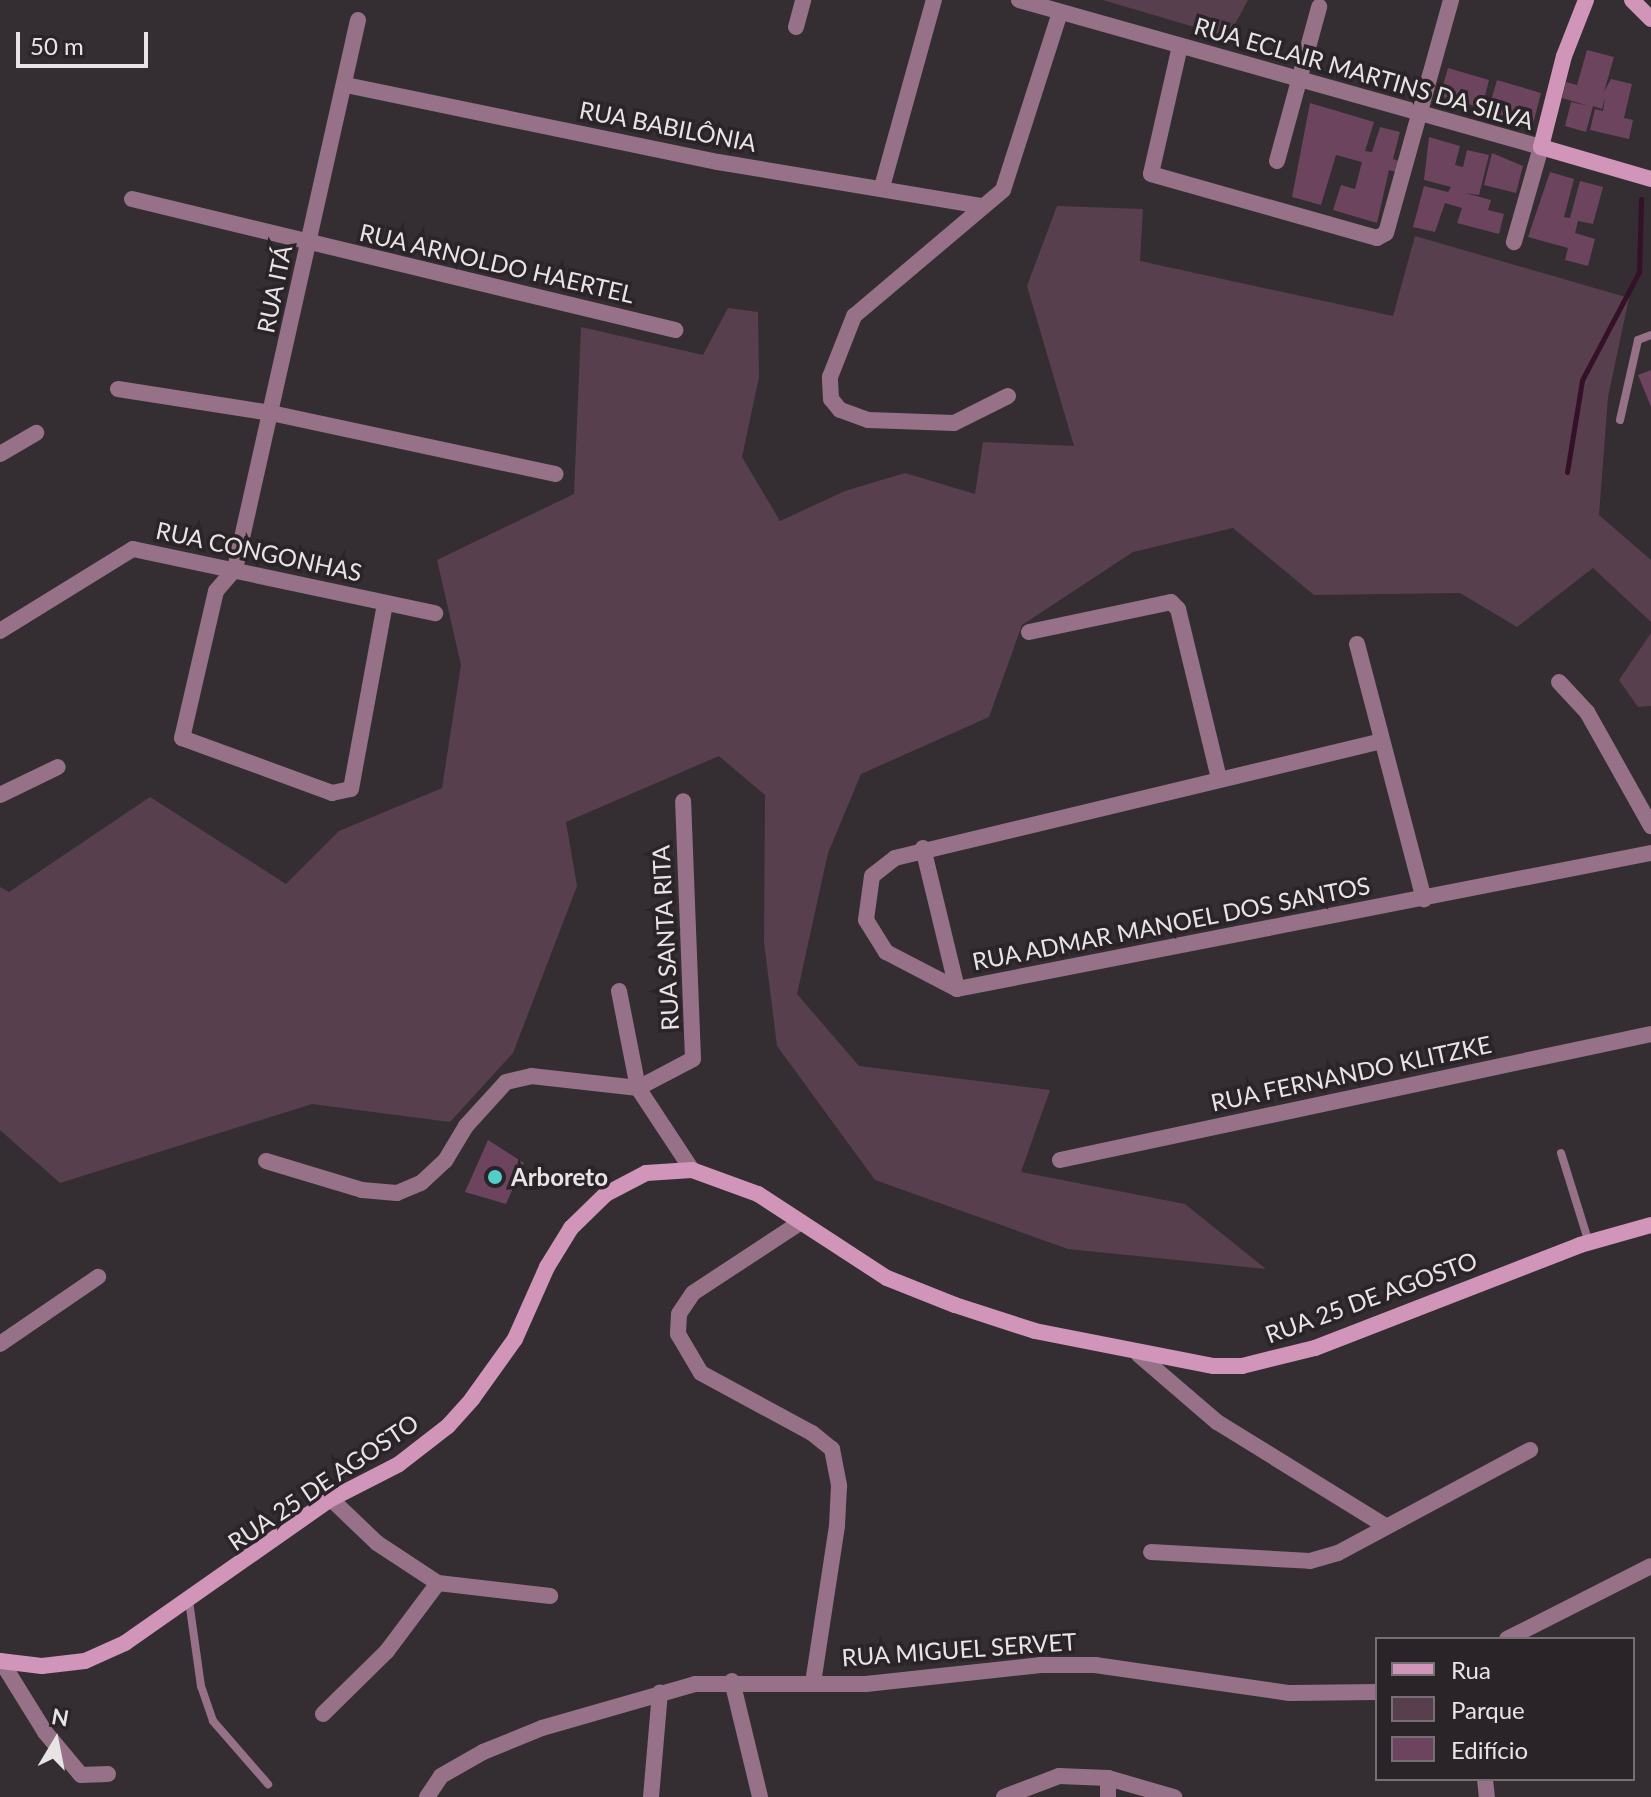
<!DOCTYPE html>
<meta charset="utf-8">
<style>
body{margin:0}
#map{position:relative;width:1651px;height:1797px;overflow:hidden;background:#342d31;font-family:Lato,sans-serif}
div>[style]{position:absolute}
.green>*{inset:0;background:#583f4e}
.stream>*{height:5px;margin:-2.5px;padding:0 2.5px;transform-origin:2.5px;border-radius:2.5px;background:#351129}
.building>*{inset:0;background:#6d445d}
.lane>*{height:8px;margin:-4px;padding:0 4px;transform-origin:4px;border-radius:4px;background:#977187}
.street>*{height:16px;margin:-8px;padding:0 8px;transform-origin:8px;border-radius:8px;background:#977187}
.secondary>*{height:16px;margin:-8px;padding:0 8px;transform-origin:8px;border-radius:8px;background:#d195b9}
.dots>*{width:22px;height:22px;translate:-50% -50%;box-sizing:border-box;border:4px solid #2a2327;border-radius:50%}
span{translate:-50% -50%;white-space:nowrap;text-align:center;line-height:1.15;-webkit-text-stroke:7px #2a2327;paint-order:stroke}
.street-label{font-size:24px;color:#e8e4e6}
.poi-label{font-size:24px;color:#e8e4e6;font-weight:700}
.left{translate:0 -50%;text-align:left}
.legend{position:absolute;left:1375px;top:1637px;width:260px;height:144px;box-sizing:border-box;background:#2a2327;border:2px solid #767073;margin:0;padding:10px 14px;list-style:none;font-size:24px;color:#e8e4e6}
.legend li{display:flex;align-items:center;gap:16px;height:40px}
.legend b{width:40px;border:2px solid #767073}
.north{position:absolute;left:16px;top:1701px;width:80px;height:80px;-webkit-text-stroke:6px #2a2327;paint-order:stroke;rotate:10deg;font-size:22px;font-weight:700;line-height:32px;text-align:center;color:#e8e4e6}
.north::after{content:'';display:block;margin:auto;width:28px;height:36px;background:#e8e4e6;clip-path:polygon(50% 0,100% 100%,50% 72%,0 100%)}
.scale{position:absolute;left:16px;top:32px;width:132px;height:36px;box-sizing:border-box;border:4px solid #e8e4e6;border-top:0;padding-left:10px;font-size:24px;line-height:28px;white-space:nowrap;color:#e8e4e6;-webkit-text-stroke:6px #2a2327;paint-order:stroke}
</style>
<div id="map">
<div class="green">
<div style="clip-path:polygon(1103px 0,1248px 0,1228px 37px)"></div>
<div style="clip-path:polygon(1057px 206px,1143px 209px,1140px 261px,1393px 316px,1415px 236px,1629px 298px,1608px 397px,1599px 515px,1651px 560px,1651px 622px,1593px 568px,1517px 627px,1460px 593px,1314px 595px,1233px 528px,1133px 552px,1022px 625px,989px 717px,861px 774px,828px 853px,797px 994px,859px 1066px,1050px 1090px,1021px 1172px,1185px 1204px,1266px 1269px,1068px 1249px,875px 1180px,777px 1046px,764px 942px,765px 795px,719px 756px,566px 822px,577px 886px,513px 1053px,450px 1122px,312px 1104px,60px 1183px,0 1130px,0 887px,9px 892px,150px 797px,286px 884px,339px 831px,442px 788px,461px 665px,437px 560px,574px 494px,581px 327px,703px 355px,728px 308px,758px 312px,759px 377px,742px 457px,780px 521px,845px 491px,905px 473px,975px 494px,983px 442px,1074px 446px,1027px 286px)"></div>
<div style="clip-path:polygon(1651px 633px,1651px 706px,1638px 707px,1619px 680px)"></div>
</div>
<div class="stream">
<div style="left:1567px;top:472px;width:93px;rotate:-80.7deg"></div>
<div style="left:1582px;top:380px;width:122px;rotate:-62.2deg"></div>
<div style="left:1639px;top:272px;width:73px;rotate:-88.4deg"></div>
</div>
<div class="building">
<div style="clip-path:polygon(1587px 50px,1614px 57px,1604px 92px,1611px 79px,1632px 84px,1624px 118px,1633px 120px,1629px 139px,1590px 130px,1595px 109px,1603px 111px,1605px 97px,1602px 109px,1593px 106px,1586px 132px,1565px 126px,1571px 102px,1589px 106px,1562px 98px,1566px 82px,1577px 85px)"></div>
<div style="clip-path:polygon(1448px 68px,1489px 80px,1482px 108px,1440px 96px)"></div>
<div style="clip-path:polygon(1497px 80px,1541px 93px,1533px 124px,1488px 111px)"></div>
<div style="clip-path:polygon(1310px 103px,1374px 122px,1365px 151px,1372px 152px,1380px 127px,1400px 132px,1393px 159px,1399px 161px,1396px 172px,1389px 170px,1377px 223px,1333px 210px,1341px 185px,1355px 189px,1362px 162px,1336px 155px,1321px 205px,1292px 197px)"></div>
<div style="clip-path:polygon(1429px 137px,1460px 146px,1455px 165px,1463px 167px,1467px 150px,1489px 155px,1479px 195px,1465px 193px,1491px 200px,1488px 210px,1504px 214px,1499px 234px,1457px 223px,1462px 208px,1445px 203px,1435px 232px,1413px 227px,1424px 186px,1448px 192px,1451px 187px,1424px 180px)"></div>
<div style="clip-path:polygon(1492px 153px,1523px 166px,1516px 193px,1484px 185px)"></div>
<div style="clip-path:polygon(1550px 172px,1574px 179px,1564px 217px,1570px 218px,1580px 181px,1603px 187px,1593px 224px,1578px 221px,1575px 233px,1595px 239px,1588px 266px,1565px 260px,1568px 248px,1528px 237px)"></div>
<div style="clip-path:polygon(1651px 370px,1651px 407px,1638px 375px)"></div>
<div style="clip-path:polygon(488px 1140px,524px 1163px,506px 1204px,465px 1192px)"></div>
</div>
<div class="lane">
<div style="left:1620px;top:420px;width:82px;rotate:-77.3deg"></div>
<div style="left:1638px;top:340px;width:14px;rotate:-21deg"></div>
<div style="left:1561px;top:1153px;width:94px;rotate:72.7deg"></div>
<div style="left:189px;top:1601px;width:86px;rotate:82deg"></div>
<div style="left:201px;top:1686px;width:37px;rotate:71deg"></div>
<div style="left:213px;top:1721px;width:84px;rotate:48.9deg"></div>
</div>
<div class="street">
<div style="left:1019px;top:0;width:542px;rotate:15.73deg"></div>
<div style="left:1541px;top:147px;width:99px;rotate:105.9deg"></div>
<div style="left:358px;top:20px;width:563px;rotate:102.63deg"></div>
<div style="left:235px;top:569px;width:29px;rotate:131deg"></div>
<div style="left:216px;top:591px;width:151px;rotate:103deg"></div>
<div style="left:182px;top:738px;width:160px;rotate:20.1deg"></div>
<div style="left:332px;top:793px;width:19px;rotate:-12deg"></div>
<div style="left:351px;top:789px;width:189px;rotate:-79.6deg"></div>
<div style="left:796px;top:27px;width:28px;rotate:-75deg"></div>
<div style="left:1180px;top:46px;width:131px;rotate:102.8deg"></div>
<div style="left:1151px;top:174px;width:235px;rotate:15.8deg"></div>
<div style="left:1377px;top:238px;width:10px;rotate:-29deg"></div>
<div style="left:1386px;top:233px;width:242px;rotate:-74.4deg"></div>
<div style="left:346px;top:85px;width:380px;rotate:11.7deg"></div>
<div style="left:718px;top:162px;width:268px;rotate:9.5deg"></div>
<div style="left:1277px;top:161px;width:160px;rotate:-74.7deg"></div>
<div style="left:882px;top:187px;width:194px;rotate:-74.5deg"></div>
<div style="left:132px;top:199px;width:559px;rotate:13.56deg"></div>
<div style="left:118px;top:389px;width:155px;rotate:8.9deg"></div>
<div style="left:271px;top:413px;width:291px;rotate:12.1deg"></div>
<div style="left:1008px;top:396px;width:60px;rotate:153.4deg"></div>
<div style="left:954px;top:423px;width:86px;rotate:-178deg"></div>
<div style="left:868px;top:420px;width:30px;rotate:-160deg"></div>
<div style="left:840px;top:410px;width:14px;rotate:-129deg"></div>
<div style="left:831px;top:399px;width:22px;rotate:-93deg"></div>
<div style="left:830px;top:377px;width:66px;rotate:-68.5deg"></div>
<div style="left:854px;top:316px;width:195px;rotate:-40.2deg"></div>
<div style="left:1003px;top:190px;width:187px;rotate:-72.2deg"></div>
<div style="left:0;top:454px;width:42px;rotate:-30.3deg"></div>
<div style="left:0;top:631px;width:156px;rotate:-31.7deg"></div>
<div style="left:133px;top:549px;width:309px;rotate:12deg"></div>
<div style="left:1029px;top:632px;width:145px;rotate:-11.9deg"></div>
<div style="left:1171px;top:602px;width:10px;rotate:45deg"></div>
<div style="left:1178px;top:609px;width:174px;rotate:76.4deg"></div>
<div style="left:1357px;top:644px;width:264px;rotate:75.3deg"></div>
<div style="left:1559px;top:682px;width:41px;rotate:47deg"></div>
<div style="left:1587px;top:712px;width:131px;rotate:60.7deg"></div>
<div style="left:1382px;top:741px;width:501px;rotate:166.49deg"></div>
<div style="left:895px;top:858px;width:29px;rotate:142deg"></div>
<div style="left:872px;top:876px;width:44px;rotate:97.8deg"></div>
<div style="left:866px;top:920px;width:38px;rotate:58deg"></div>
<div style="left:886px;top:952px;width:80px;rotate:27.5deg"></div>
<div style="left:957px;top:989px;width:707px;rotate:-11.09deg"></div>
<div style="left:0;top:795px;width:64px;rotate:-25.8deg"></div>
<div style="left:923px;top:848px;width:145px;rotate:76.4deg"></div>
<div style="left:619px;top:991px;width:99px;rotate:78.9deg"></div>
<div style="left:638px;top:1088px;width:98px;rotate:56.6deg"></div>
<div style="left:1060px;top:1160px;width:604px;rotate:-12.04deg"></div>
<div style="left:266px;top:1161px;width:100px;rotate:16.8deg"></div>
<div style="left:362px;top:1190px;width:35px;rotate:5deg"></div>
<div style="left:397px;top:1193px;width:26px;rotate:-23deg"></div>
<div style="left:421px;top:1183px;width:33px;rotate:-43deg"></div>
<div style="left:445px;top:1161px;width:41px;rotate:-59deg"></div>
<div style="left:466px;top:1126px;width:59px;rotate:-47.7deg"></div>
<div style="left:506px;top:1082px;width:26px;rotate:-13deg"></div>
<div style="left:531px;top:1076px;width:108px;rotate:6.4deg"></div>
<div style="left:638px;top:1088px;width:62px;rotate:-27.8deg"></div>
<div style="left:693px;top:1059px;width:258px;rotate:-92.2deg"></div>
<div style="left:801px;top:1222px;width:129px;rotate:146.7deg"></div>
<div style="left:693px;top:1293px;width:25px;rotate:124deg"></div>
<div style="left:679px;top:1314px;width:20px;rotate:93deg"></div>
<div style="left:678px;top:1334px;width:45px;rotate:59.5deg"></div>
<div style="left:701px;top:1373px;width:126px;rotate:28.4deg"></div>
<div style="left:812px;top:1433px;width:26px;rotate:39deg"></div>
<div style="left:832px;top:1449px;width:38px;rotate:79deg"></div>
<div style="left:839px;top:1486px;width:40px;rotate:92.9deg"></div>
<div style="left:837px;top:1526px;width:158px;rotate:98.7deg"></div>
<div style="left:0;top:1344px;width:119px;rotate:-34.4deg"></div>
<div style="left:1139px;top:1355px;width:103px;rotate:40.7deg"></div>
<div style="left:1217px;top:1422px;width:196px;rotate:31.7deg"></div>
<div style="left:331px;top:1499px;width:64px;rotate:43.7deg"></div>
<div style="left:377px;top:1543px;width:73px;rotate:33.3deg"></div>
<div style="left:438px;top:1583px;width:113px;rotate:6.6deg"></div>
<div style="left:1151px;top:1552px;width:159px;rotate:3.2deg"></div>
<div style="left:1310px;top:1561px;width:29px;rotate:-16deg"></div>
<div style="left:1338px;top:1553px;width:218px;rotate:-28.2deg"></div>
<div style="left:1507px;top:1639px;width:161px;rotate:-26.9deg"></div>
<div style="left:1px;top:1661px;width:84px;rotate:58.2deg"></div>
<div style="left:45px;top:1732px;width:56px;rotate:50.1deg"></div>
<div style="left:81px;top:1775px;width:27px;rotate:-2deg"></div>
<div style="left:732px;top:1681px;width:119px;rotate:76.4deg"></div>
<div style="left:323px;top:1714px;width:90px;rotate:-44.5deg"></div>
<div style="left:387px;top:1651px;width:85px;rotate:-53.1deg"></div>
<div style="left:1485px;top:1779px;width:18px;rotate:84deg"></div>
<div style="left:427px;top:1797px;width:25px;rotate:-56deg"></div>
<div style="left:441px;top:1776px;width:48px;rotate:-29.7deg"></div>
<div style="left:483px;top:1752px;width:64px;rotate:-22.1deg"></div>
<div style="left:542px;top:1728px;width:159px;rotate:-16deg"></div>
<div style="left:695px;top:1684px;width:171px"></div>
<div style="left:866px;top:1684px;width:176px;rotate:-6.2deg"></div>
<div style="left:1041px;top:1665px;width:54px"></div>
<div style="left:1095px;top:1665px;width:197px;rotate:8.2deg"></div>
<div style="left:1290px;top:1693px;width:87px;rotate:-0.7deg"></div>
<div style="left:651px;top:1797px;width:105px;rotate:-85.1deg"></div>
<div style="left:1004px;top:1797px;width:59px;rotate:-20.9deg"></div>
<div style="left:1059px;top:1776px;width:49px;rotate:2.3deg"></div>
<div style="left:1108px;top:1778px;width:69px;rotate:16.1deg"></div>
<div style="left:1108px;top:1797px;width:19px;rotate:-90deg"></div>
</div>
<div class="secondary">
<div style="left:1586px;top:0;width:60px;rotate:111.4deg"></div>
<div style="left:1564px;top:56px;width:94px;rotate:104.2deg"></div>
<div style="left:1541px;top:147px;width:115px;rotate:16.2deg"></div>
<div style="left:1632px;top:0;width:27px;rotate:45deg"></div>
<div style="left:0;top:1661px;width:42px;rotate:6.8deg"></div>
<div style="left:42px;top:1666px;width:43px;rotate:-6.6deg"></div>
<div style="left:85px;top:1661px;width:44px;rotate:-24.2deg"></div>
<div style="left:125px;top:1643px;width:251px;rotate:-35deg"></div>
<div style="left:331px;top:1499px;width:76px;rotate:-27.2deg"></div>
<div style="left:399px;top:1464px;width:62px;rotate:-37.8deg"></div>
<div style="left:448px;top:1426px;width:36px;rotate:-48deg"></div>
<div style="left:472px;top:1399px;width:74px;rotate:-54.4deg"></div>
<div style="left:515px;top:1339px;width:79px;rotate:-66deg"></div>
<div style="left:547px;top:1267px;width:46px;rotate:-58.4deg"></div>
<div style="left:571px;top:1228px;width:49px;rotate:-44.2deg"></div>
<div style="left:606px;top:1194px;width:45px;rotate:-27.7deg"></div>
<div style="left:646px;top:1173px;width:46px;rotate:-3.7deg"></div>
<div style="left:692px;top:1170px;width:70px;rotate:20deg"></div>
<div style="left:758px;top:1194px;width:154px;rotate:33.1deg"></div>
<div style="left:887px;top:1278px;width:73px;rotate:21.7deg"></div>
<div style="left:955px;top:1305px;width:84px;rotate:18deg"></div>
<div style="left:1035px;top:1331px;width:182px;rotate:11.1deg"></div>
<div style="left:1214px;top:1366px;width:28px"></div>
<div style="left:1242px;top:1366px;width:75px;rotate:-13.9deg"></div>
<div style="left:1315px;top:1348px;width:284px;rotate:-21.2deg"></div>
<div style="left:1580px;top:1245px;width:74px;rotate:-15.7deg"></div>
</div>
<div class="dots">
<div style="left:495px;top:1177px;background:#53cdca"></div>
</div>
<div class="street-label">
<span style="left:1364px;top:73px;rotate:16deg">RUA ECLAIR MARTINS DA SILVA</span>
<span style="left:668px;top:126px;rotate:11deg">RUA BABILÔNIA</span>
<span style="left:497px;top:263px;rotate:13deg">RUA ARNOLDO HAERTEL</span>
<span style="left:274px;top:289px;rotate:-78deg">RUA ITÁ</span>
<span style="left:259px;top:551px;rotate:12deg">RUA CONGONHAS</span>
<span style="left:1171px;top:923px;rotate:-11deg">RUA ADMAR MANOEL DOS SANTOS</span>
<span style="left:665px;top:938px;rotate:-93deg">RUA SANTA RITA</span>
<span style="left:1351px;top:1073px;rotate:-12deg">RUA FERNANDO KLITZKE</span>
<span style="left:1371px;top:1297px;rotate:-20deg">RUA 25 DE AGOSTO</span>
<span style="left:323px;top:1482px;rotate:-34deg">RUA 25 DE AGOSTO</span>
<span style="left:959px;top:1649px;rotate:-4deg">RUA MIGUEL SERVET</span>
</div>
<div class="poi-label">
<span class="left" style="left:511px;top:1177px">Arboreto</span>
</div>
<ul class="legend">
<li><b style="height:10px;background:#d195b9"></b>Rua</li>
<li><b style="height:22px;background:#583f4e"></b>Parque</li>
<li><b style="height:22px;background:#6d445d"></b>Edifício</li>
</ul>
<div class="north">N</div>
<div class="scale">50 m</div>
</div>
